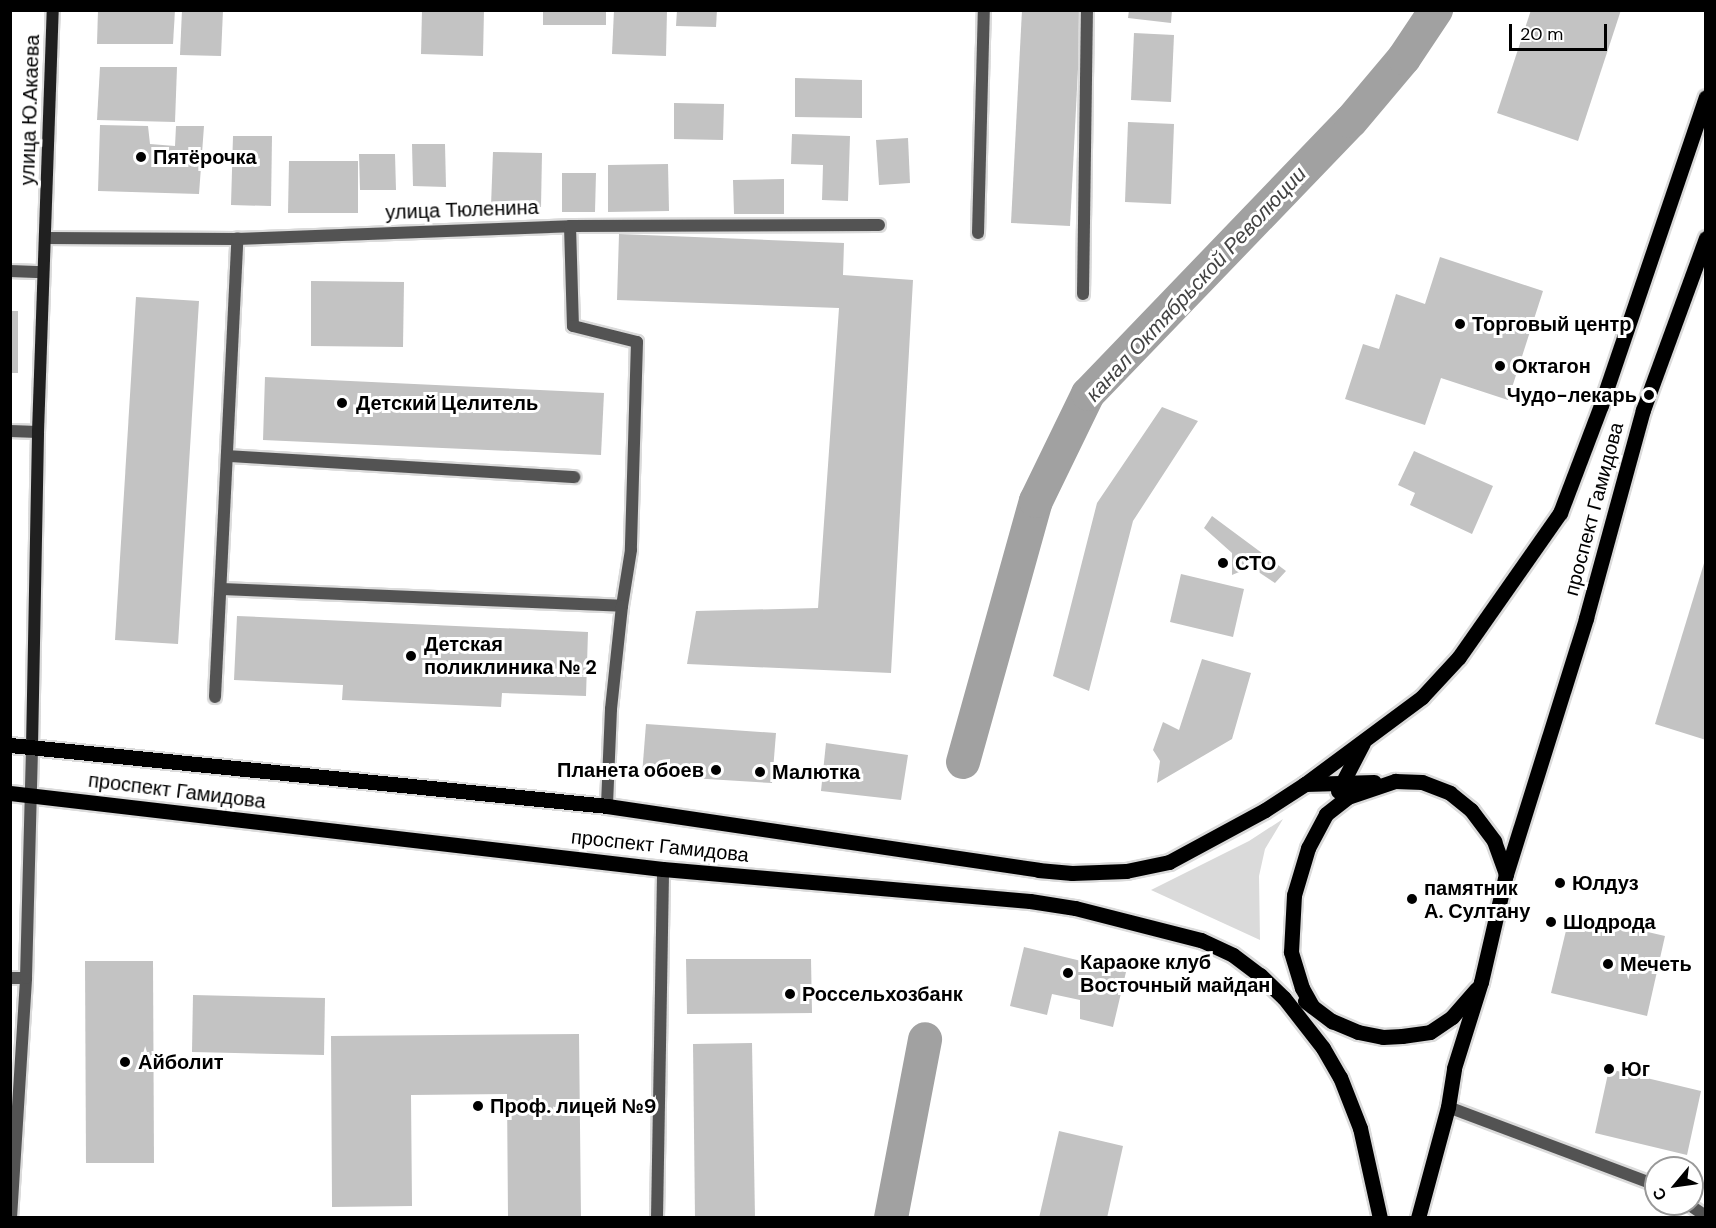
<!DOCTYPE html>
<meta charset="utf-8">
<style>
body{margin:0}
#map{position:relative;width:1716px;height:1228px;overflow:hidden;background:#fff;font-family:"DM Sans",sans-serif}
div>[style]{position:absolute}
.green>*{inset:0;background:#dadada}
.canal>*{height:34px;margin:-17px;padding:0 17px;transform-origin:17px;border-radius:17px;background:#a1a1a1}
.building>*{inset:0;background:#c3c3c3}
.roads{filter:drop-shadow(2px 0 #dbdbdb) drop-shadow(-2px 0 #dbdbdb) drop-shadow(0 2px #dbdbdb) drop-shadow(0 -2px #dbdbdb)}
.service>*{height:12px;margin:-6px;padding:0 6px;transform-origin:6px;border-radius:6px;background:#535353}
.minor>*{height:12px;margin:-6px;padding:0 6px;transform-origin:6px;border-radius:6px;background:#535353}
.secondary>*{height:12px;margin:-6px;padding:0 6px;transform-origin:6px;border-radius:6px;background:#202020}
.primary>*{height:15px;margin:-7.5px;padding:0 7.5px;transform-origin:7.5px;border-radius:7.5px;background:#000}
.dots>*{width:16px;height:16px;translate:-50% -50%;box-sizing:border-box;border:3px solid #fff;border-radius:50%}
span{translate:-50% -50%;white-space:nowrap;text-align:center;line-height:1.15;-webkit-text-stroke:6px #fff;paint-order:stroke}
.street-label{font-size:20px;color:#000}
.poi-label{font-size:20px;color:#000;font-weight:700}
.left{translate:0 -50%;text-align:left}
.right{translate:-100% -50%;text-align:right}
.water-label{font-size:21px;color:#424242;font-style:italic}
.frame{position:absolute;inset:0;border:12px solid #000;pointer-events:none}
.north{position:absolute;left:1644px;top:1156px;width:60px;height:60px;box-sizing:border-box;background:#fff;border:2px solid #999;border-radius:50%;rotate:241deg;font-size:16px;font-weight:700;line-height:24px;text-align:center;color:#000}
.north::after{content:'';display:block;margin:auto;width:21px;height:27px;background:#000;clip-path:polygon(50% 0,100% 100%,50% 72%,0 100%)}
.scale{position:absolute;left:1509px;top:24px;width:98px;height:27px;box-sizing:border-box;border:3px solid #000;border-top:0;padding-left:8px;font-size:18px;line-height:21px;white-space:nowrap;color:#000;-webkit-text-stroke:4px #fff;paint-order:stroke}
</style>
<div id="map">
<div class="green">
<div style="clip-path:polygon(1283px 819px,1265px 849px,1259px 876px,1260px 940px,1151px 890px,1249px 841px)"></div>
</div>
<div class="canal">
<div style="left:963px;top:762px;width:271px;rotate:-74.4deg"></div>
<div style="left:1036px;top:501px;width:119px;rotate:-64.1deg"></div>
<div style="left:1088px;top:394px;width:379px;rotate:-46.1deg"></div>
<div style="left:1351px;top:121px;width:82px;rotate:-49.9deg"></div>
<div style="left:1404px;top:58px;width:58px;rotate:-56.3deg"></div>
<div style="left:891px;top:1218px;width:182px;rotate:-79.2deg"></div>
</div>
<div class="building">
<div style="clip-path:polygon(98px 10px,175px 10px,173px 44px,97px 44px)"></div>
<div style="clip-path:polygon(182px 10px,223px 10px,221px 56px,180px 55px)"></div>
<div style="clip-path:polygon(422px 10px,484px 10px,483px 56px,421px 54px)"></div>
<div style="clip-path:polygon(543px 10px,606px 10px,606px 25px,543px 25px)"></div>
<div style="clip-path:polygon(614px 10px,667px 10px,666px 56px,612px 54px)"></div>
<div style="clip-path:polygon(677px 10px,717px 10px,716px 27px,676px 26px)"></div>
<div style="clip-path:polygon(1022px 10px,1081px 10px,1070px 226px,1011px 223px)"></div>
<div style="clip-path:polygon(1129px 10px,1172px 10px,1171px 23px,1128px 18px)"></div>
<div style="clip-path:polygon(1531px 10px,1621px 10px,1578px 141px,1497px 113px)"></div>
<div style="clip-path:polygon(1134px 33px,1174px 35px,1171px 102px,1131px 100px)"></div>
<div style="clip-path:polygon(100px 67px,177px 67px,175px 122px,97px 120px)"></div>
<div style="clip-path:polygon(795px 78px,862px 80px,862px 118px,795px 117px)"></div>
<div style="clip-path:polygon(674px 103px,724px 104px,723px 140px,674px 139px)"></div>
<div style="clip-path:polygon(1128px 122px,1174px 124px,1171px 204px,1125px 202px)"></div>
<div style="clip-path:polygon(100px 125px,148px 126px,150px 144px,175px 146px,176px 126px,204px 126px,199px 194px,98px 191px)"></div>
<div style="clip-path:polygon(792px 134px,850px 136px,848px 201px,822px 200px,823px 165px,791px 164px)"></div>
<div style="clip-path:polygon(233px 136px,272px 136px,271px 206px,231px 205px)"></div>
<div style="clip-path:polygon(908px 138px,910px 183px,879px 185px,876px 140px)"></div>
<div style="clip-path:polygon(412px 144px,445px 144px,446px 187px,413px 186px)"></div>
<div style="clip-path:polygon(493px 152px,542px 153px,541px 207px,491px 206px)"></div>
<div style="clip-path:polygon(359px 154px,395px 154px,396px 190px,360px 190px)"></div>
<div style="clip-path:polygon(289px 161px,358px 161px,358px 213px,288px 213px)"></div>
<div style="clip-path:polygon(668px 164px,669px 211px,608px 212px,608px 165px)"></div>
<div style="clip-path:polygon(562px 173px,596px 173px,595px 212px,562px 212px)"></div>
<div style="clip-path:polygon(784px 179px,784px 214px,734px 214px,733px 180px)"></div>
<div style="clip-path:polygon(619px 234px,844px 243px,843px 275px,913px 280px,891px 673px,687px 664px,696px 611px,818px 608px,839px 308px,617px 300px)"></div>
<div style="clip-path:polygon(1440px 257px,1543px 291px,1508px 400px,1441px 378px,1425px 425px,1345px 399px,1363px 344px,1379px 349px,1396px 294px,1425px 304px)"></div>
<div style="clip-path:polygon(311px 281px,404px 282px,403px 347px,311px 346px)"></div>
<div style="clip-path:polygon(136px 297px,199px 301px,178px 644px,115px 640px)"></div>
<div style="clip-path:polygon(10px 311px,18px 311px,18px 373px,10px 373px)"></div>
<div style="clip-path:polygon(265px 377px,604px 393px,601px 455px,263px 440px)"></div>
<div style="clip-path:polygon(1162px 407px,1198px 421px,1133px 521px,1089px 691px,1053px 676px,1097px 503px)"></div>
<div style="clip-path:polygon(1414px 451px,1493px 486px,1472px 534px,1410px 505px,1415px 493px,1398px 485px)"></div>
<div style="clip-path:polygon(1212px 516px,1286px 571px,1275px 583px,1251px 567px,1232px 575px,1232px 553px,1204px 528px)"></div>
<div style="clip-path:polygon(1705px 560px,1706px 560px,1706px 740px,1655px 724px)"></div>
<div style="clip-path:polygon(1181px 574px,1244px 589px,1233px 637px,1170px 622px)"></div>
<div style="clip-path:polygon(237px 616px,588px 632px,586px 696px,502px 693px,501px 707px,342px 700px,343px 685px,234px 680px)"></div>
<div style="clip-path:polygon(1202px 659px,1251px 673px,1232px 739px,1157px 783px,1160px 761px,1153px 750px,1163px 722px,1179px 730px)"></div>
<div style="clip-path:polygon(646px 724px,776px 733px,772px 783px,642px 775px)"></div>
<div style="clip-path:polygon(826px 743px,908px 755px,901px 800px,821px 791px)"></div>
<div style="clip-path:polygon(1570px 914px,1665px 936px,1647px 1016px,1551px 993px)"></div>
<div style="clip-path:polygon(1024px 947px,1126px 972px,1113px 1027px,1080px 1019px,1080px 1000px,1052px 994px,1047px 1015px,1010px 1006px)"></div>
<div style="clip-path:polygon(686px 959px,811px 959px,812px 1013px,687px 1014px)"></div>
<div style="clip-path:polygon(85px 961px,153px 961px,154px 1163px,86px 1163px)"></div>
<div style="clip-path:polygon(193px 995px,325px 998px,324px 1055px,192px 1052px)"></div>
<div style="clip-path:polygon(579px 1034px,581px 1218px,508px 1218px,507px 1094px,411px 1095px,412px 1206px,332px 1207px,331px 1036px)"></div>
<div style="clip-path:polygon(752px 1043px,755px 1218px,695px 1218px,693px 1044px)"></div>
<div style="clip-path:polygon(1609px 1069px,1701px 1091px,1687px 1155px,1595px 1133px)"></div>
<div style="clip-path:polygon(1059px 1131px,1123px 1146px,1107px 1218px,1039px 1218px)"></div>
</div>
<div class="roads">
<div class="service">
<div style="left:978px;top:233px;width:223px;rotate:-88.5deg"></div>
<div style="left:10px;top:271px;width:33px;rotate:2deg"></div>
<div style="left:10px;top:431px;width:28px;rotate:2deg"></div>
<div style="left:228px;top:456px;width:347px;rotate:3.5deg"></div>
<div style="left:222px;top:589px;width:400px;rotate:2.4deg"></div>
<div style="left:215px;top:697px;width:459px;rotate:-87.2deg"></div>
<div style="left:10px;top:978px;width:16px"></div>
<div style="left:657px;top:1218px;width:349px;rotate:-89deg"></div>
</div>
<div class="minor">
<div style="left:570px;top:226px;width:100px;rotate:88.3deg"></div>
<div style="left:573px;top:326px;width:66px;rotate:14deg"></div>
<div style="left:637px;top:342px;width:208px;rotate:91.7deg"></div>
<div style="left:631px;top:550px;width:57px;rotate:99.1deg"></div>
<div style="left:622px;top:606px;width:104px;rotate:96.1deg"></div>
<div style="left:611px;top:709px;width:97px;rotate:92.4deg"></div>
<div style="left:46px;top:238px;width:191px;rotate:0.3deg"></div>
<div style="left:237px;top:239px;width:333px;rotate:-2.2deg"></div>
<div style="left:570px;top:226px;width:309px;rotate:-0.2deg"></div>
<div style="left:1083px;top:294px;width:284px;rotate:-89.2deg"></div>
<div style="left:1448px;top:1107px;width:222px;rotate:20.6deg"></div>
<div style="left:1688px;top:1204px;width:22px;rotate:34deg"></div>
<div style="left:11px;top:1218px;width:240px;rotate:-86.4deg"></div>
<div style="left:26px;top:978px;width:231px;rotate:-88.5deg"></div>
</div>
<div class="secondary">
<div style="left:32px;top:747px;width:315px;rotate:-88.9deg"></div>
<div style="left:38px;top:432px;width:422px;rotate:-88deg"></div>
</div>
<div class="primary">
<div style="left:10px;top:745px;width:600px;rotate:5.83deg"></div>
<div style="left:607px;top:806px;width:436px;rotate:8.4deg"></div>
<div style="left:1038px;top:870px;width:34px;rotate:5deg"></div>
<div style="left:1072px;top:873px;width:54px;rotate:-2.1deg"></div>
<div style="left:1126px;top:871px;width:44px;rotate:-11.8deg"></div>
<div style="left:1169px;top:862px;width:109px;rotate:-28.4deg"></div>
<div style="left:1265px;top:810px;width:48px;rotate:-33deg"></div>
<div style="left:1305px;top:784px;width:146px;rotate:-36.6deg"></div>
<div style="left:1422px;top:697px;width:54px;rotate:-47.2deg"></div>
<div style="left:1459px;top:657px;width:176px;rotate:-55deg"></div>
<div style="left:1560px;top:513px;width:116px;rotate:-69.2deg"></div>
<div style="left:1601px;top:405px;width:325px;rotate:-71.2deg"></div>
<div style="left:1305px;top:784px;width:69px;rotate:-1.7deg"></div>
<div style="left:1338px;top:791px;width:54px;rotate:-62.5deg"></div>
<div style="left:10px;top:793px;width:657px;rotate:6.64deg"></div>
<div style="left:663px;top:869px;width:368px;rotate:5deg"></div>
<div style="left:1030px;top:901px;width:46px;rotate:8.8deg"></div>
<div style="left:1075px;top:908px;width:130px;rotate:14.3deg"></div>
<div style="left:1201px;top:940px;width:35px;rotate:25deg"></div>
<div style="left:1233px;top:955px;width:34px;rotate:37deg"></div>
<div style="left:1260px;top:975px;width:33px;rotate:44deg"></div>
<div style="left:1284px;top:998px;width:63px;rotate:52deg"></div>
<div style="left:1323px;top:1048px;width:34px;rotate:60deg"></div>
<div style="left:1340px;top:1077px;width:55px;rotate:68.6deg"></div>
<div style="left:1360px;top:1128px;width:92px;rotate:77.5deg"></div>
<div style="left:1305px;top:1001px;width:34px;rotate:37deg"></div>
<div style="left:1332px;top:1021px;width:28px;rotate:23deg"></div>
<div style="left:1358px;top:1032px;width:25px;rotate:11deg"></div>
<div style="left:1383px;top:1037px;width:19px;rotate:-3deg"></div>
<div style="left:1402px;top:1036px;width:28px;rotate:-8deg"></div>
<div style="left:1430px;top:1032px;width:27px;rotate:-34deg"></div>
<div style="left:1452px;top:1017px;width:37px;rotate:-49deg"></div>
<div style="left:1312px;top:1006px;width:21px;rotate:-119deg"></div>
<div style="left:1302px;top:988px;width:38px;rotate:-107deg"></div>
<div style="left:1291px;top:952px;width:57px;rotate:-87deg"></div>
<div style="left:1294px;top:895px;width:49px;rotate:-73.4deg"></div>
<div style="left:1308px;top:848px;width:38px;rotate:-62deg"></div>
<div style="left:1326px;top:814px;width:28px;rotate:-38deg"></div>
<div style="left:1348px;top:797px;width:50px;rotate:-18.8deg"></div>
<div style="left:1395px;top:781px;width:27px;rotate:2deg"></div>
<div style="left:1422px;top:782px;width:30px;rotate:21deg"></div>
<div style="left:1450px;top:793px;width:27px;rotate:39deg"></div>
<div style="left:1471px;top:810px;width:39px;rotate:53deg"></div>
<div style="left:1494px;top:841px;width:35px;rotate:70deg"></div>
<div style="left:1418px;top:1218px;width:115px;rotate:-74.9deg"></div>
<div style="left:1448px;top:1107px;width:39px;rotate:-81deg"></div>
<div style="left:1454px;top:1068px;width:90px;rotate:-72.6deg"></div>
<div style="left:1481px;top:982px;width:111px;rotate:-77deg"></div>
<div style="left:1506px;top:874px;width:268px;rotate:-72.6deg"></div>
<div style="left:1586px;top:618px;width:216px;rotate:-74.7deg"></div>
<div style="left:1643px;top:410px;width:183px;rotate:-69.9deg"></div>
</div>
</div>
<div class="dots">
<div style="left:141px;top:157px;background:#000"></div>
<div style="left:1460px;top:324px;background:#000"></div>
<div style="left:1500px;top:366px;background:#000"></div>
<div style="left:1649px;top:395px;background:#000"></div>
<div style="left:342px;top:403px;background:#000"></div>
<div style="left:1223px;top:563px;background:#000"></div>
<div style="left:411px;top:656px;background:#000"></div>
<div style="left:716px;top:770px;background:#000"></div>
<div style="left:760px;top:772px;background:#000"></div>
<div style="left:1560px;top:883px;background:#000"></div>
<div style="left:1412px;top:899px;background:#000"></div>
<div style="left:1551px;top:922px;background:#000"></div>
<div style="left:1608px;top:964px;background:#000"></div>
<div style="left:1068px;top:973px;background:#000"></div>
<div style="left:790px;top:994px;background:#000"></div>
<div style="left:125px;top:1062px;background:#000"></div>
<div style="left:1609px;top:1069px;background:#000"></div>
<div style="left:478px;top:1106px;background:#000"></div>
</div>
<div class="street-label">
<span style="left:30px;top:110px;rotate:-88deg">улица Ю.Акаева</span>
<span style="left:462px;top:210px;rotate:-2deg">улица Тюленина</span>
<span style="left:1594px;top:509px;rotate:-75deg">проспект Гамидова</span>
<span style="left:177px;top:791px;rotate:7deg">проспект Гамидова</span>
<span style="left:660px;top:846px;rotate:6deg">проспект Гамидова</span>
</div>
<div class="poi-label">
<span class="left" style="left:153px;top:157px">Пятёрочка</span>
<span class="left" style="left:1472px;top:324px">Торговый центр</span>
<span class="left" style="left:1512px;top:366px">Октагон</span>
<span class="right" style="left:1637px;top:395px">Чудо-лекарь</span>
<span class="left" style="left:356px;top:403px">Детский Целитель</span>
<span class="left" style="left:1235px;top:563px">СТО</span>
<span class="left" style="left:424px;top:656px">Детская<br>поликлиника № 2</span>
<span class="right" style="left:704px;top:770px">Планета обоев</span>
<span class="left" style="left:772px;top:772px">Малютка</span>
<span class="left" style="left:1572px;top:883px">Юлдуз</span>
<span class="left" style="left:1424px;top:900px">памятник<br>А. Султану</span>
<span class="left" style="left:1563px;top:922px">Шодрода</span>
<span class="left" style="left:1080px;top:974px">Караоке клуб<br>Восточный майдан</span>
<span class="left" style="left:1620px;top:964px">Мечеть</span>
<span class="left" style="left:802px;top:994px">Россельхозбанк</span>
<span class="left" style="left:138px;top:1062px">Айболит</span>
<span class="left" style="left:1621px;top:1069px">Юг</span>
<span class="left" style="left:490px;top:1106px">Проф. лицей №9</span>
</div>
<div class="water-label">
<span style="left:1196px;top:284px;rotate:-47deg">канал Октябрьской Революции</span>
</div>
<div class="frame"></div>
<div class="north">С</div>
<div class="scale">20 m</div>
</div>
